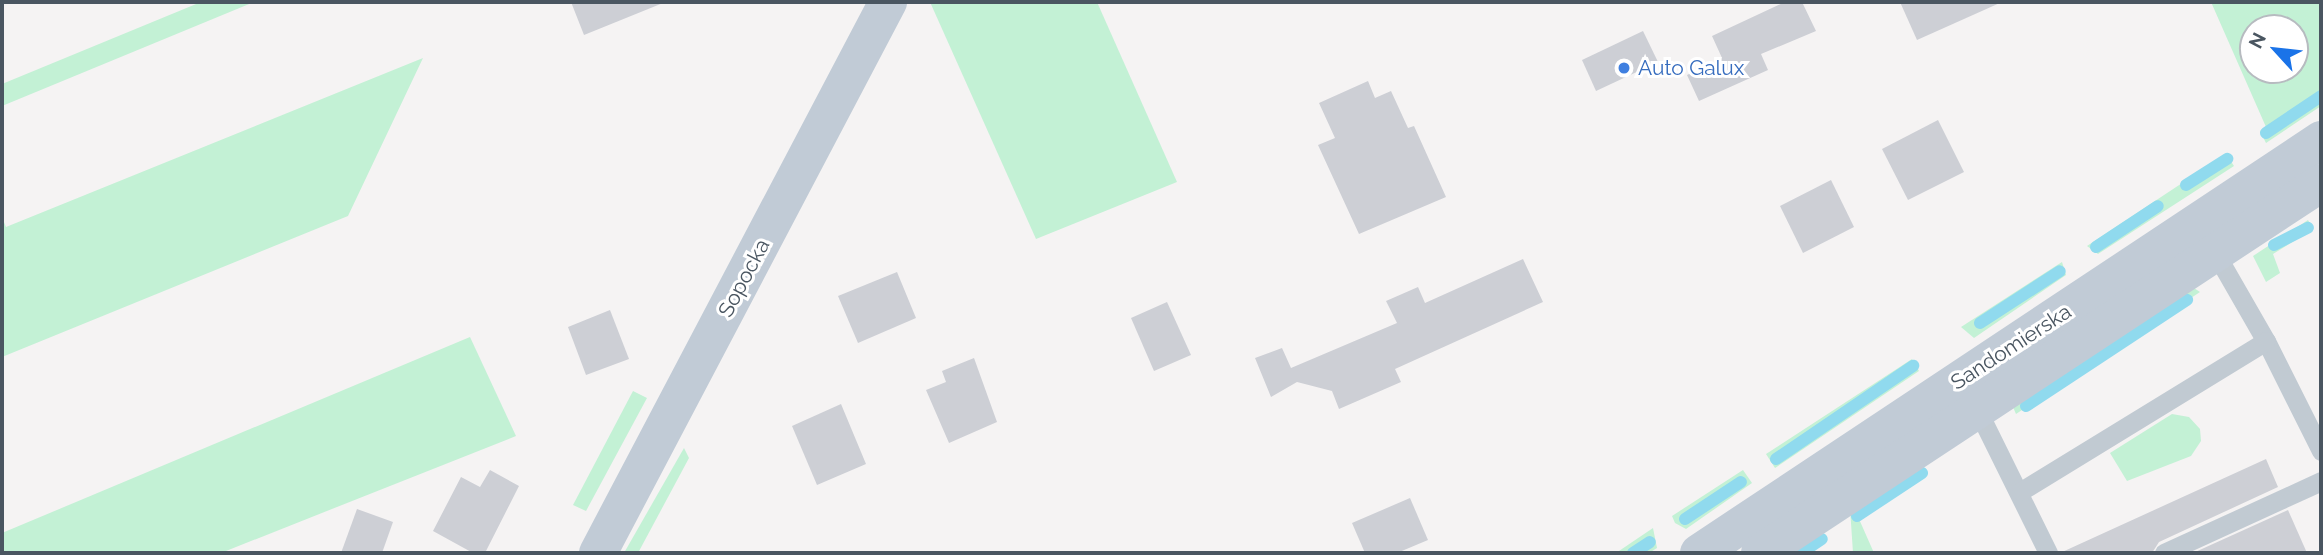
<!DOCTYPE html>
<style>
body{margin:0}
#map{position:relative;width:2323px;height:555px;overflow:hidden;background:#f5f3f3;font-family:Raleway,sans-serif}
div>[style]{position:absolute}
.green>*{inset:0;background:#c3f1d5}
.stream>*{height:12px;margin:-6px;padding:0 6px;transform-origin:6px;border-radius:6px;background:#90daee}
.building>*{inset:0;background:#cdcfd5}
.lane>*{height:19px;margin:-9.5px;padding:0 9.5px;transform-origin:9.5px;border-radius:9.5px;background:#c1cad2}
.secondary>*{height:38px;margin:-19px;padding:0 19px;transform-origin:19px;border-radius:19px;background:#c1cbd6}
.dots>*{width:19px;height:19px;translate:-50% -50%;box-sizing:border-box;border:4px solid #fff;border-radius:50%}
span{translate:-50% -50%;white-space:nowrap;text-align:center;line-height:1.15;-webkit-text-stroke:6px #fff;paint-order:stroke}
.shop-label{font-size:21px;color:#366cbe}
.left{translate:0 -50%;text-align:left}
.street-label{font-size:21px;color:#4a5661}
.frame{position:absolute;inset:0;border:4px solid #4a5661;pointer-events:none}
.north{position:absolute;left:2239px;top:14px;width:70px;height:70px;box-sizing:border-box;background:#fff;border:2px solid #b7bbc0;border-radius:50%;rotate:297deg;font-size:19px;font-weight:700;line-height:28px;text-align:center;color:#4a5661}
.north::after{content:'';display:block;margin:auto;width:24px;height:32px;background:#1a73e8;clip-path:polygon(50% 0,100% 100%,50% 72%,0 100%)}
</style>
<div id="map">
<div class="green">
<div style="clip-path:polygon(201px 2px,254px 2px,2px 106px,2px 84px)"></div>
<div style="clip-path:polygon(930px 2px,1097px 2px,1177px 182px,1036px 239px)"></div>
<div style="clip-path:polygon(evenodd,2211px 2px,2321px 2px,2321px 106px,2266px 143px,2260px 131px,2266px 127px,2211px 2px,2295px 28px,2295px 70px,2253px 70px,2253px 28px,2295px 28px)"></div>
<div style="clip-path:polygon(423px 58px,348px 216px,2px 357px,2px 217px,6px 227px)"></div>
<div style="clip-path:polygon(2226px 154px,2234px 166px,2098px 254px,2087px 246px)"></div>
<div style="clip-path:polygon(2308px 220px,2313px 229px,2273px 254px,2280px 273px,2266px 282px,2253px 256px)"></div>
<div style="clip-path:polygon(2062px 262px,2066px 275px,1974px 338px,1961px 327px)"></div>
<div style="clip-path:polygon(2194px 288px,2200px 292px,2016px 414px,2013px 407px)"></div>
<div style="clip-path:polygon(470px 337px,516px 436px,221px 553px,2px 553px,2px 533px)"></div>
<div style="clip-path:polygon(1912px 359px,1919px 371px,1775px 468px,1766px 454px)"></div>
<div style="clip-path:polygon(633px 391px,647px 398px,586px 511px,573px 505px)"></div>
<div style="clip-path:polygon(2172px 414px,2189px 417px,2200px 429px,2201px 441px,2191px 456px,2127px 481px,2110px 453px)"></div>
<div style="clip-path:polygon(684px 448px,689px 458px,638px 553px,624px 553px)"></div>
<div style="clip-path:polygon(1918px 468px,1927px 474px,1859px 519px,1874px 553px,1853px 553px,1850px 508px)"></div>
<div style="clip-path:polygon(1743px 470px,1752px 483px,1686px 529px,1675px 523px,1672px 516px)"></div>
<div style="clip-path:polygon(1653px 528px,1657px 548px,1649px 553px,1616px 553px)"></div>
</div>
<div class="stream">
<div style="left:2266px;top:133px;width:66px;rotate:-33.9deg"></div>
<div style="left:2186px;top:185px;width:49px;rotate:-32.4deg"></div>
<div style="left:2274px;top:245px;width:38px;rotate:-27deg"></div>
<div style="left:2096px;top:247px;width:74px;rotate:-33.5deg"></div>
<div style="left:1980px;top:323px;width:95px;rotate:-33deg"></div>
<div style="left:2026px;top:406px;width:193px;rotate:-33.4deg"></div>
<div style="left:1776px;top:459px;width:166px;rotate:-34.2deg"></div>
<div style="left:1857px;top:516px;width:78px;rotate:-33.5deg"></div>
<div style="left:1685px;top:519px;width:67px;rotate:-33.5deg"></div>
<div style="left:1633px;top:553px;width:20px;rotate:-33deg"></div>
<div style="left:1801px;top:553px;width:25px;rotate:-34deg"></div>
</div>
<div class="building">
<div style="clip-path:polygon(571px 2px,663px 2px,663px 3px,584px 35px)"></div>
<div style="clip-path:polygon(1785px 2px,1802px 2px,1816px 31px,1761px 54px,1768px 70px,1699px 101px,1687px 75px,1722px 58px,1712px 36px)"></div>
<div style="clip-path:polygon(1900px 2px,2002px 2px,1917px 40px)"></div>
<div style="clip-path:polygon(1643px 31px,1658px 62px,1596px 91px,1582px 60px)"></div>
<div style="clip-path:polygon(1368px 81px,1375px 98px,1391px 91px,1408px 128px,1414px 126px,1446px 197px,1359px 234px,1318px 145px,1335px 138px,1319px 103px)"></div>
<div style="clip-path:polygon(1938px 120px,1964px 172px,1908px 200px,1882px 149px)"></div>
<div style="clip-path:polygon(1831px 180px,1854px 227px,1803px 253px,1780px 206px)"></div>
<div style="clip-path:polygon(1523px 259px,1543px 302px,1395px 369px,1401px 382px,1339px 409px,1332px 391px,1297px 382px,1271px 397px,1255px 358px,1282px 348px,1291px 368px,1397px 323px,1386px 301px,1418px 287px,1425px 303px)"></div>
<div style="clip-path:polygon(897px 272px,916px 318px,858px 343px,838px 296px)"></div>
<div style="clip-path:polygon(1167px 302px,1191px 355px,1154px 371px,1131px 318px)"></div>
<div style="clip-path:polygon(610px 310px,629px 359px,586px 375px,568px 327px)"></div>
<div style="clip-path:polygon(974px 358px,997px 422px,949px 443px,926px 390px,946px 382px,942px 371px)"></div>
<div style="clip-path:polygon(841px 404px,866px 464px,817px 485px,792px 426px)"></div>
<div style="clip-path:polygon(2266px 459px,2278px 487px,2159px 542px,2152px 553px,2060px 553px)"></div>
<div style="clip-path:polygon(490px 470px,519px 486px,485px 553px,473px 553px,433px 531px,461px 477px,480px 487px)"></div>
<div style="clip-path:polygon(1410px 498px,1428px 540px,1397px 553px,1365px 553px,1352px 523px)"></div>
<div style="clip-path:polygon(357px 509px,393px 522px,382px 553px,341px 553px)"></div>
<div style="clip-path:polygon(2288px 510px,2307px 553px,2193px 553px)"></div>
</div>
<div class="lane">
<div style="left:2213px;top:249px;width:106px;rotate:60.1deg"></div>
<div style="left:2266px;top:341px;width:123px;rotate:63.4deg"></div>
<div style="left:1976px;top:407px;width:163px;rotate:63.7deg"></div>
<div style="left:2021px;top:491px;width:287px;rotate:-31.5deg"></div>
<div style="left:2164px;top:553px;width:173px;rotate:-24.6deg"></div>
</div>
<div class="secondary">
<div style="left:598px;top:553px;width:623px;rotate:-62.24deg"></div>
<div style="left:1699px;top:553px;width:747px;rotate:-33.58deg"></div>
<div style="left:1760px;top:553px;width:672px;rotate:-33.41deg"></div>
</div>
<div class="dots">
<div style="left:1624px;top:68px;background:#3f7fe0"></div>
</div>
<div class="shop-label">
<span class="left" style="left:1638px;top:68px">Auto Galux</span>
</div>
<div class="street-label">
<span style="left:744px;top:278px;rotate:-62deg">Sopocka</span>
<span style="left:2011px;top:347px;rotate:-33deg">Sandomierska</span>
</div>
<div class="frame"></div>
<div class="north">N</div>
</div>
